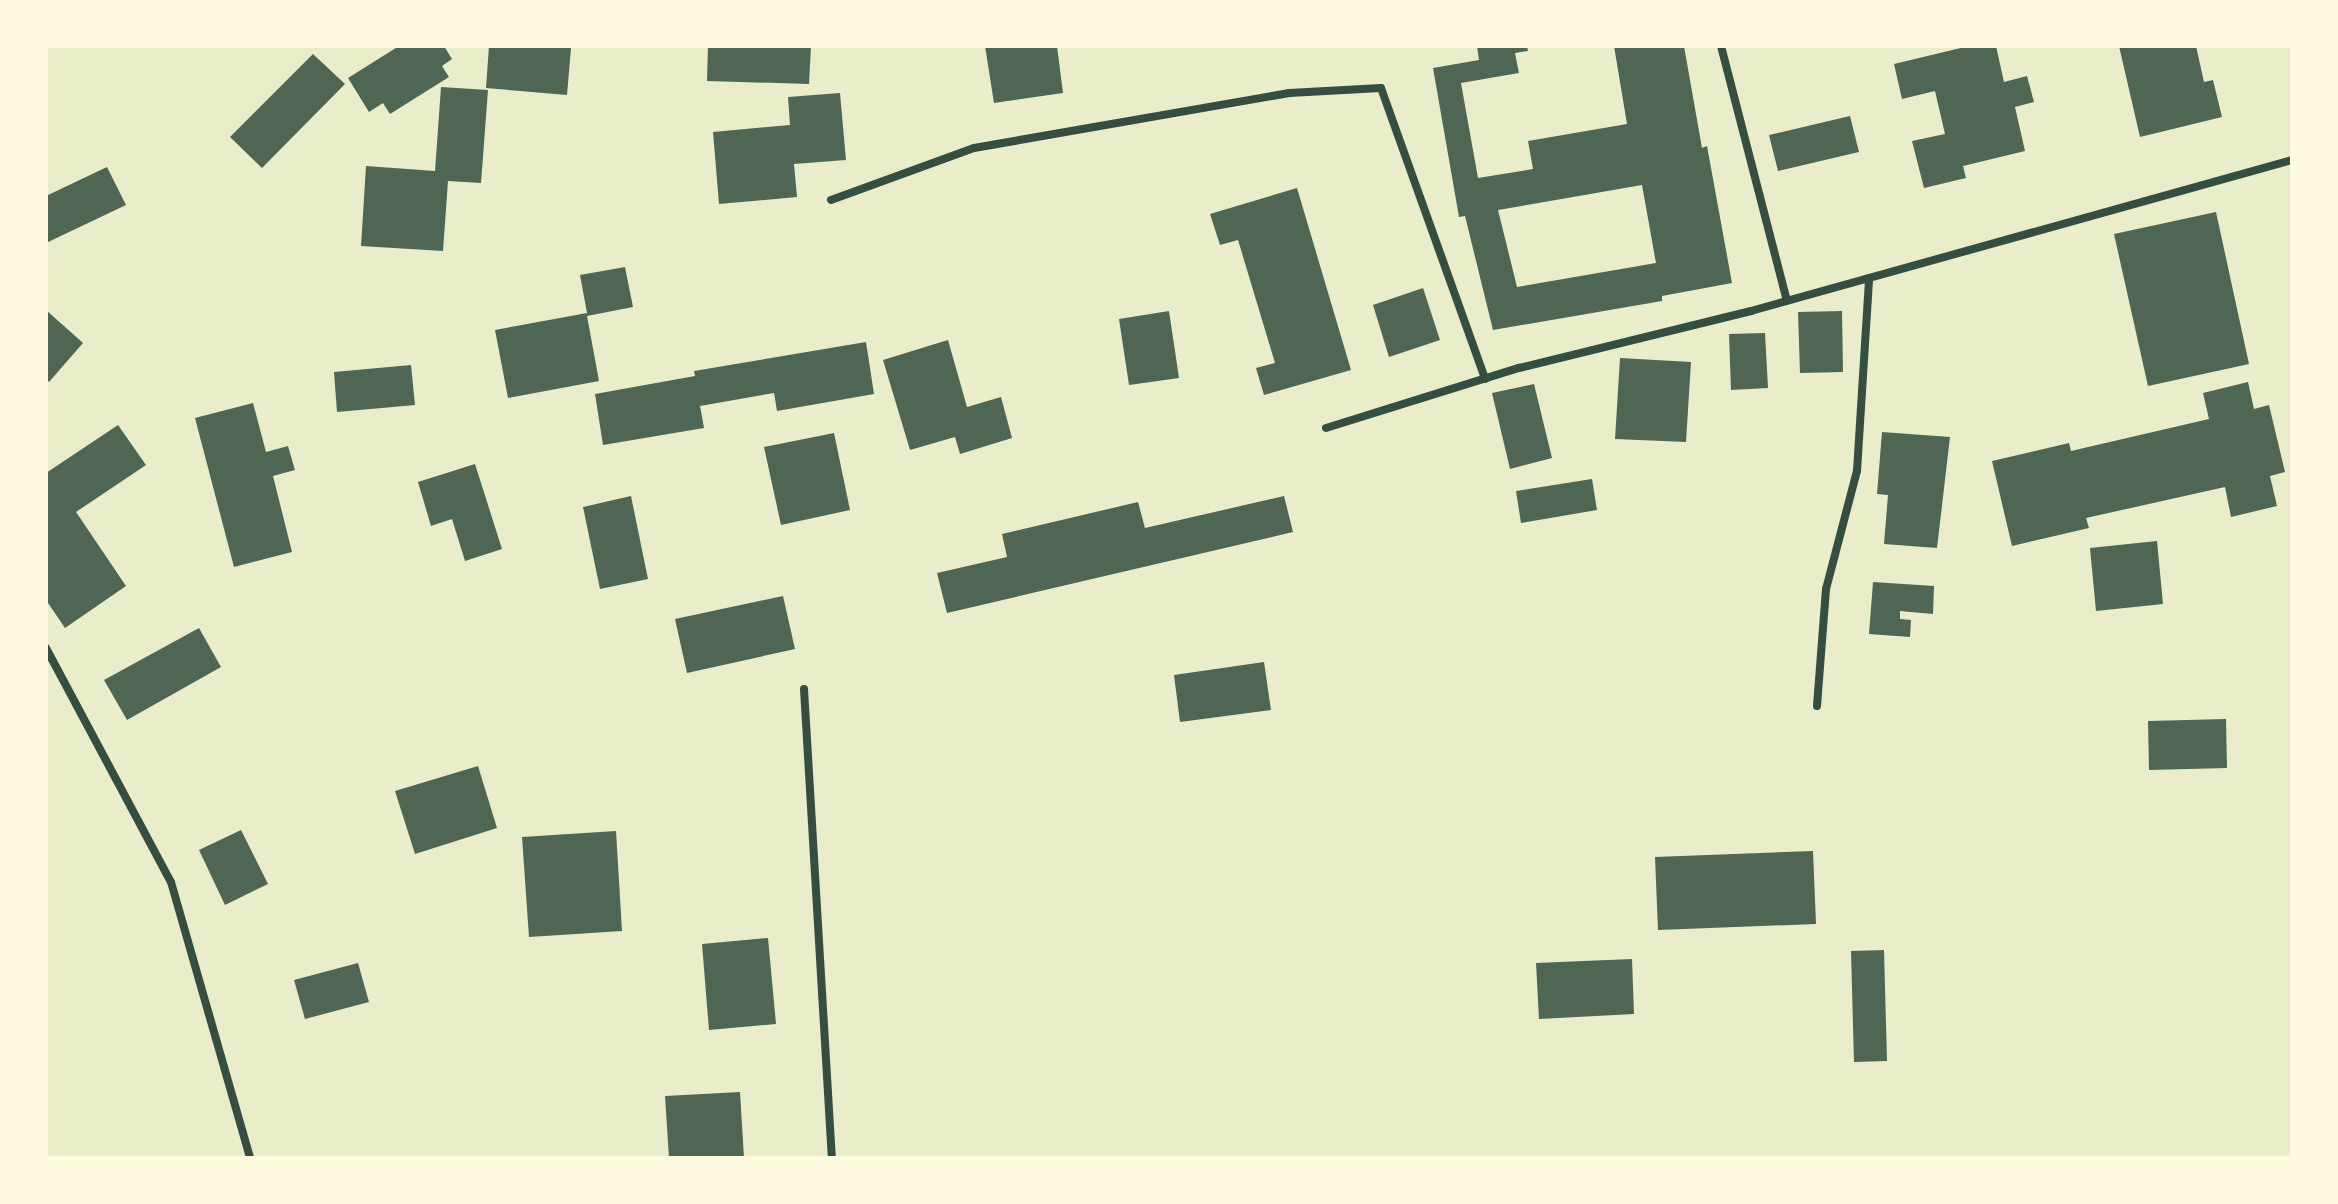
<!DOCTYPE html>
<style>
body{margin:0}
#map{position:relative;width:2338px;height:1204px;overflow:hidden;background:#e9edc9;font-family:"Zilla Slab",serif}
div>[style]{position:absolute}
.building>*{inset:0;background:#4f6655}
.minor>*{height:8px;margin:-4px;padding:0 4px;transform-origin:4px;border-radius:4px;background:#344e41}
span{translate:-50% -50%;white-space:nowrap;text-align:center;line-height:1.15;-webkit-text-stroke:8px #fefae0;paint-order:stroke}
.frame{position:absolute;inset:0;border:48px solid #fefae0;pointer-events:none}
</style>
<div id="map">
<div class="building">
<div style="clip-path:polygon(399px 46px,444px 46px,452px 59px,442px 66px,449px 77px,390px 114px,383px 103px,369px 112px,348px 78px)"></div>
<div style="clip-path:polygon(489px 46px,571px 48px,567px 95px,486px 88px)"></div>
<div style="clip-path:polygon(708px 46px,811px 46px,809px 84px,707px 81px)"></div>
<div style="clip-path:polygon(985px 46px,1057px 46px,1063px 93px,994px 103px)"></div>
<div style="clip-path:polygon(evenodd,1477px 46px,1527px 46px,1528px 51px,1515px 53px,1519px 73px,1461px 83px,1478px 178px,1533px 169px,1528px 141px,1627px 124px,1614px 46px,1684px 46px,1702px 148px,1707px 146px,1732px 283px,1662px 296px,1662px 301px,1493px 330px,1465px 216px,1459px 217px,1433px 68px,1479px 60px,1477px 46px,1642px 185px,1656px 263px,1517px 287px,1498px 210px,1642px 185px)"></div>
<div style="clip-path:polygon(1969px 46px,1996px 46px,2004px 82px,2027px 76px,2034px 102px,2015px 107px,2025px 151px,1963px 166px,1966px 178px,1924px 188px,1912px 141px,1945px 134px,1935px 91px,1902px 99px,1894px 64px)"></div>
<div style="clip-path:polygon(2119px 46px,2196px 46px,2204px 82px,2213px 80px,2222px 117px,2140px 137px)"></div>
<div style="clip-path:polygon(313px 54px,345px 84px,262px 168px,230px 137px)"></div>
<div style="clip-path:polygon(441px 87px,488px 90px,481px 183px,448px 181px,443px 251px,361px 246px,366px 166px,435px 171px)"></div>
<div style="clip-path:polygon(840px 93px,846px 160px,794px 164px,797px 197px,719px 204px,713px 132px,790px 125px,788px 97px)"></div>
<div style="clip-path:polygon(1850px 116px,1859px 152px,1778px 171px,1769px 135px)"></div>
<div style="clip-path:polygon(107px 167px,126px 205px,46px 243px,46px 196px)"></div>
<div style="clip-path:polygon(1297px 188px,1351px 370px,1264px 395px,1256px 368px,1275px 363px,1238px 240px,1220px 245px,1210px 214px)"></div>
<div style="clip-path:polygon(2216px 212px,2249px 364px,2148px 386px,2114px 234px)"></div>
<div style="clip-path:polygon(625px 267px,633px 307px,587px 316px,599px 381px,508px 398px,495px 330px,587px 313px,580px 275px)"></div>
<div style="clip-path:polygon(1423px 288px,1440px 340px,1389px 357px,1373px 305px)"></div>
<div style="clip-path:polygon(46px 310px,83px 343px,49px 382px,46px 379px)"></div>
<div style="clip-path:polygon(1169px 311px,1179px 378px,1129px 385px,1119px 319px)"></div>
<div style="clip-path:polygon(1842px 311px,1843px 372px,1800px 373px,1798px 312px)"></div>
<div style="clip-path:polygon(1765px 333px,1768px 388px,1731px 390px,1729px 334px)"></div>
<div style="clip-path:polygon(948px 340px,967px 407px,1001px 397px,1012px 438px,960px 454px,955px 437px,910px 450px,883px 360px)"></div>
<div style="clip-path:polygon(866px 342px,874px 394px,777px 411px,774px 393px,700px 406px,704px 428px,603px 445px,595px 394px,695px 376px,694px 371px)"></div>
<div style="clip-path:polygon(1620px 358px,1691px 362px,1686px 442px,1615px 439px)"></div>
<div style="clip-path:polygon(411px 365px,415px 405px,337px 412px,334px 372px)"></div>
<div style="clip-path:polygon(2248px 382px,2254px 409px,2269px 405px,2285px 472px,2270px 476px,2277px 506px,2231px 517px,2225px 487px,2086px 518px,2089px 528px,2012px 546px,1992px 461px,2069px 443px,2071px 451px,2209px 419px,2203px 393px)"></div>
<div style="clip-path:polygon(1534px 384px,1552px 458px,1510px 469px,1492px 393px)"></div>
<div style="clip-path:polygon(253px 403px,266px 452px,288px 446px,295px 470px,273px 476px,292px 552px,234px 567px,195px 418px)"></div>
<div style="clip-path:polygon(118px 425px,146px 465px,76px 512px,126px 586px,65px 628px,46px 600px,46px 473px)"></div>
<div style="clip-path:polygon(1882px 432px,1950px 437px,1937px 548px,1884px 544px,1888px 495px,1877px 494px)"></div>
<div style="clip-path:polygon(834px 433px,850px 510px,781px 525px,764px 447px)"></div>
<div style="clip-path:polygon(475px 464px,502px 549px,465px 561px,452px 519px,431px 526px,418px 482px)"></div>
<div style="clip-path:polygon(1592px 479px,1597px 510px,1521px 523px,1516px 491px)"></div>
<div style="clip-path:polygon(631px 496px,648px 579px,600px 589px,583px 507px)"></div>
<div style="clip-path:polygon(1284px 496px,1293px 532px,947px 613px,937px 573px,1007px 557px,1002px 534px,1138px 502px,1145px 528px)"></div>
<div style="clip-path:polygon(2157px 541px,2163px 604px,2096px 611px,2090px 548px)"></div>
<div style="clip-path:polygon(1873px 582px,1934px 586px,1933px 614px,1900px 611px,1900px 619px,1911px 620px,1910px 637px,1869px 634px)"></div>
<div style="clip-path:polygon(783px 596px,795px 649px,687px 673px,675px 619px)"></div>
<div style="clip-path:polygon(199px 628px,221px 667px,127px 720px,104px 680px)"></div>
<div style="clip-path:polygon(1264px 662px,1271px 710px,1180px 722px,1174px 675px)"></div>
<div style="clip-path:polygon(2226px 719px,2227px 768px,2149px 770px,2148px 721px)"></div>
<div style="clip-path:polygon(478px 766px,497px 828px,415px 854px,395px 791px)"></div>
<div style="clip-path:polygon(241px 830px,268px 884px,225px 905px,199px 850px)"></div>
<div style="clip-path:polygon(616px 831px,622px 931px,529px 937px,522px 837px)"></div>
<div style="clip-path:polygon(1813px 851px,1816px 924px,1658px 930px,1655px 857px)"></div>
<div style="clip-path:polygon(768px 938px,776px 1024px,709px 1030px,702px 944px)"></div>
<div style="clip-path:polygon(1884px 950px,1887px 1061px,1854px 1062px,1851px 951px)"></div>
<div style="clip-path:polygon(1632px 959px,1634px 1014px,1539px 1019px,1536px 963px)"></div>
<div style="clip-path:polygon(358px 963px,369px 1002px,305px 1019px,294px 980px)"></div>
<div style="clip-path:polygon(740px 1092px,744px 1158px,669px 1158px,665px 1096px)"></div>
</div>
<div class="minor">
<div style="left:1721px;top:46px;width:263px;rotate:75.5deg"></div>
<div style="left:831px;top:200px;width:152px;rotate:-20deg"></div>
<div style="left:974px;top:148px;width:320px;rotate:-9.9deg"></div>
<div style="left:1289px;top:93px;width:92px;rotate:-3.1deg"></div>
<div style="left:1381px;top:88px;width:309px;rotate:70.3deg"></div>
<div style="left:1326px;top:428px;width:202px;rotate:-17.3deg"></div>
<div style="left:1519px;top:368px;width:239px;rotate:-13.8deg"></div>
<div style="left:1751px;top:311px;width:562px;rotate:-15.6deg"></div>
<div style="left:46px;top:648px;width:265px;rotate:61.9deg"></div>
<div style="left:171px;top:882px;width:287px;rotate:74deg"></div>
<div style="left:804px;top:689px;width:470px;rotate:86.6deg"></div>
<div style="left:1817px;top:706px;width:117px;rotate:-85.6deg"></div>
<div style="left:1826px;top:589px;width:122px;rotate:-75.3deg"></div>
<div style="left:1857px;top:471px;width:193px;rotate:-86.4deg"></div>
</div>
<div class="frame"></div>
</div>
